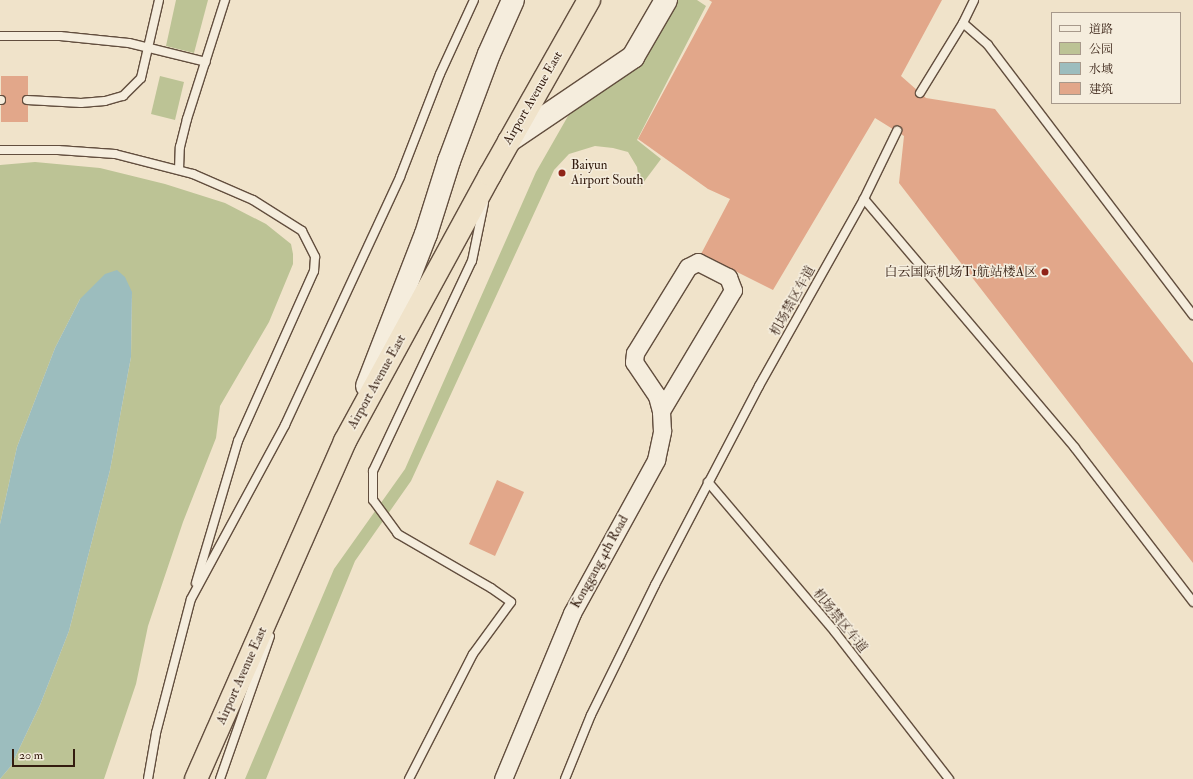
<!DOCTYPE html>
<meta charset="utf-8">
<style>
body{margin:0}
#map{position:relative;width:1193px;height:779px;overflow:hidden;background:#f0e3ca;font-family:"IM FELL Double Pica","Noto Serif SC",serif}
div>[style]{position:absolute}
.green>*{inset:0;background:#bcc395}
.water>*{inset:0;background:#9cbdbe}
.building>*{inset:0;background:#e2a78a}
.roads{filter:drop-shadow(1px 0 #624e3e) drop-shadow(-1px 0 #624e3e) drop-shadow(0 1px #624e3e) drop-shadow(0 -1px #624e3e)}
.lane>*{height:8px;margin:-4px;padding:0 4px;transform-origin:4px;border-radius:4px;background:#f5eddd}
.street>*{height:17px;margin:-8.5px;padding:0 8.5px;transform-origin:8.5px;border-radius:8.5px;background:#f5eddd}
.secondary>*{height:22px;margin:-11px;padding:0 11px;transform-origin:11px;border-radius:11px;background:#f5eddd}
.highway>*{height:22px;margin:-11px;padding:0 11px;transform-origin:11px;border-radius:11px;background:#f0e3ca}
.dots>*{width:11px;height:11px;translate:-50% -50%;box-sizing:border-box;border:2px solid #f5eddd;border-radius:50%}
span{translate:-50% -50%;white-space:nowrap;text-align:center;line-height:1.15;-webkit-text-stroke:3px #f5eddd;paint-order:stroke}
.street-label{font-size:13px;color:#331c0f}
.poi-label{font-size:13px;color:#331c0f}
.left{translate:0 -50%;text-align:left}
.right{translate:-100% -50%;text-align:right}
.legend{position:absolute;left:1051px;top:12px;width:130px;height:92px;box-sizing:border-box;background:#f5eddd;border:1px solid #a7998b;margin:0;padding:5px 7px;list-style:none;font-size:12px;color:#331c0f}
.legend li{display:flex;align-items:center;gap:8px;height:20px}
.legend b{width:20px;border:1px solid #a7998b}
.scale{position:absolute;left:12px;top:749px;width:63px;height:18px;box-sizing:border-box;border:2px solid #331c0f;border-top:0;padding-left:5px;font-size:12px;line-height:14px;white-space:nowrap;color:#331c0f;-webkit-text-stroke:3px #f5eddd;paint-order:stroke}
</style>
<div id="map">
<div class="green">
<div style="clip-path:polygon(176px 0,208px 0,194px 53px,166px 46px)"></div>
<div style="clip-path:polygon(674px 0,697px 0,706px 6px,637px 140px,661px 159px,640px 187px,637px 167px,628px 152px,613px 148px,595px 146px,569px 154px,554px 170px,411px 481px,355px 561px,266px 779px,245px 779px,334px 569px,405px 469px,536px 172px,568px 116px,633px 66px)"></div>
<div style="clip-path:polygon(160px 76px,184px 82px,175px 120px,151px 114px)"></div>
<div style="clip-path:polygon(35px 162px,100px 168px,165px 184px,225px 203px,266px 224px,291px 244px,293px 254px,293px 264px,269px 322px,220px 406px,216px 438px,183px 522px,148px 626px,136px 684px,104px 779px,0 779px,11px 766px,40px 705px,69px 631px,110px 470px,131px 357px,132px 292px,80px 299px,55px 348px,17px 447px,0 524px,0 165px)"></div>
</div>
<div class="water">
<div style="clip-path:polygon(117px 270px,125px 277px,132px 292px,131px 357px,110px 470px,69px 631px,40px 705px,11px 766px,0 779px,0 524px,17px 447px,55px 348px,80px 299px,105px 274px)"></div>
</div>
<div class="building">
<div style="clip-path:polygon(709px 0,942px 0,901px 76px,926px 98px,995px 109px,1193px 363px,1193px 563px,899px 183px,904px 136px,875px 118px,773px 290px,701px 254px,730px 199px,708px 189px,638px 139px,712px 2px)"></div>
<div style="clip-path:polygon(1px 76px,28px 76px,28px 122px,1px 122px)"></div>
<div style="clip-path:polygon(497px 480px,524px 492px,495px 556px,469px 544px)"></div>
</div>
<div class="roads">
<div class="lane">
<div style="left:963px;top:23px;width:33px;rotate:41deg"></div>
<div style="left:988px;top:45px;width:339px;rotate:52.8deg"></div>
<div style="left:0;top:36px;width:60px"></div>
<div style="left:60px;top:36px;width:69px;rotate:5.8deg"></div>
<div style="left:129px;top:43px;width:79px;rotate:13.9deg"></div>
<div style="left:920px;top:93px;width:82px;rotate:-58.4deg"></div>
<div style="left:963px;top:23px;width:25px;rotate:-64deg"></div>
<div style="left:0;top:100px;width:1px"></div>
<div style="left:27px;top:100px;width:54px;rotate:3.2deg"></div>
<div style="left:81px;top:103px;width:24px;rotate:-5deg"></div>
<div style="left:105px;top:101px;width:19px;rotate:-16deg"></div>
<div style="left:123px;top:96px;width:25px;rotate:-45deg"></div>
<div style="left:141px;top:78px;width:80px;rotate:-77deg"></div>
<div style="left:0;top:150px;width:58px"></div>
<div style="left:58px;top:150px;width:57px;rotate:4deg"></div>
<div style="left:115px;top:154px;width:81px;rotate:14.4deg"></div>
<div style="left:193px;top:174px;width:65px;rotate:23.4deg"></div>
<div style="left:253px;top:200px;width:58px;rotate:32.3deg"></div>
<div style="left:302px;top:231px;width:29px;rotate:63deg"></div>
<div style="left:315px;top:257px;width:14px;rotate:94deg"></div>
<div style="left:314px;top:271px;width:186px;rotate:114.1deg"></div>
<div style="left:238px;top:441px;width:148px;rotate:106.5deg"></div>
<div style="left:179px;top:170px;width:23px;rotate:-88deg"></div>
<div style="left:180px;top:147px;width:29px;rotate:-76deg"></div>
<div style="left:187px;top:119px;width:125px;rotate:-72.3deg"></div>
<div style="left:864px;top:199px;width:326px;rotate:49.7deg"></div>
<div style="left:1075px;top:448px;width:194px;rotate:52.5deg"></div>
<div style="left:708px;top:482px;width:197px;rotate:49.7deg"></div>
<div style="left:835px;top:632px;width:186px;rotate:52.2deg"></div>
<div style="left:148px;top:779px;width:47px;rotate:-80.1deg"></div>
<div style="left:156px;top:733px;width:138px;rotate:-75.4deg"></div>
<div style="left:191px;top:599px;width:198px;rotate:-61.6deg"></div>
<div style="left:285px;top:425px;width:273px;rotate:-65.1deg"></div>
<div style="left:400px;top:177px;width:110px;rotate:-68.8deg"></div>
<div style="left:440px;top:74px;width:81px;rotate:-65.3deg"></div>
<div style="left:220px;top:779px;width:151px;rotate:-70.7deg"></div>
<div style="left:409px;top:779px;width:140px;rotate:-62.9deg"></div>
<div style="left:473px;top:654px;width:64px;rotate:-53.8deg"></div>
<div style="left:511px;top:602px;width:24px;rotate:-145deg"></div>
<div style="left:491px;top:588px;width:108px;rotate:-149.9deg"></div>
<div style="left:398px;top:534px;width:42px;rotate:-126.3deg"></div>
<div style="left:373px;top:500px;width:29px;rotate:-90deg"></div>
<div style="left:373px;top:471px;width:232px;rotate:-64.8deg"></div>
<div style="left:472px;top:261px;width:59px;rotate:-78.3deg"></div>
<div style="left:565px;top:779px;width:69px;rotate:-67.9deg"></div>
<div style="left:591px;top:715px;width:145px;rotate:-63.8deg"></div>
<div style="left:655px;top:585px;width:225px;rotate:-62.4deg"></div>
<div style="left:759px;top:386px;width:214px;rotate:-60.7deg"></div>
<div style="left:864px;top:199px;width:76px;rotate:-64.1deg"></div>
</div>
<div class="street">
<div style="left:503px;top:779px;width:180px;rotate:-67.4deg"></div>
<div style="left:572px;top:613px;width:175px;rotate:-61.2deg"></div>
<div style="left:656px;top:460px;width:30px;rotate:-78deg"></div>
<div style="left:662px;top:431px;width:20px;rotate:-93deg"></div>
<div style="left:661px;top:411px;width:16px;rotate:-105deg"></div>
<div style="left:657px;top:396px;width:41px;rotate:-124.1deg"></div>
<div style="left:634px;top:362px;width:9px;rotate:-84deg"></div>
<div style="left:635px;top:353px;width:101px;rotate:-58.4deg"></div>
<div style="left:688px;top:267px;width:11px;rotate:-27deg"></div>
<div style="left:698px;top:262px;width:34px;rotate:27deg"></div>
<div style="left:728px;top:277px;width:14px;rotate:69deg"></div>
<div style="left:733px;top:290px;width:141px;rotate:120.8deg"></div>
</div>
<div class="secondary">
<div style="left:509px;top:141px;width:150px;rotate:-34.1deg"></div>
<div style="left:633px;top:57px;width:66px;rotate:-59.9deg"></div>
<div style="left:367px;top:386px;width:163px;rotate:-68.8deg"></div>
<div style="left:426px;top:234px;width:77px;rotate:-72.5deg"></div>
<div style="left:449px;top:161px;width:114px;rotate:-69.5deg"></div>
<div style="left:489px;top:54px;width:59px;rotate:-66deg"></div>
</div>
<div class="highway">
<div style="left:196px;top:779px;width:369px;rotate:-66.2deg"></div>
<div style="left:345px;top:441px;width:303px;rotate:-61.4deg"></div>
<div style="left:490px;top:175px;width:201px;rotate:-60.5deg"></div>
</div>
</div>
<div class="dots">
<div style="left:562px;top:173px;background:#8f2418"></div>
<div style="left:1045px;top:272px;background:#8f2418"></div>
</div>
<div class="street-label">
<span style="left:533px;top:98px;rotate:-60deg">Airport Avenue East</span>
<span style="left:793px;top:301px;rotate:-61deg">机场禁区车道</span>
<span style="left:377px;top:382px;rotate:-61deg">Airport Avenue East</span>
<span style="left:600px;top:562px;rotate:-61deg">Konggang 4th Road</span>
<span style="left:840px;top:621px;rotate:51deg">机场禁区车道</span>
<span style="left:242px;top:676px;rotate:-66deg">Airport Avenue East</span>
</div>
<div class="poi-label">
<span class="left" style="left:571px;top:173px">Baiyun<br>Airport South</span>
<span class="right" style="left:1037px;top:272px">白云国际机场T1航站楼A区</span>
</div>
<ul class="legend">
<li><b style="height:5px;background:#f5eddd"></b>道路</li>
<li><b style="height:11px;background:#bcc395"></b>公园</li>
<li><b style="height:11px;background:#9cbdbe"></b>水域</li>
<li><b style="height:11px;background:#e2a78a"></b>建筑</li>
</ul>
<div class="scale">20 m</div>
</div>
